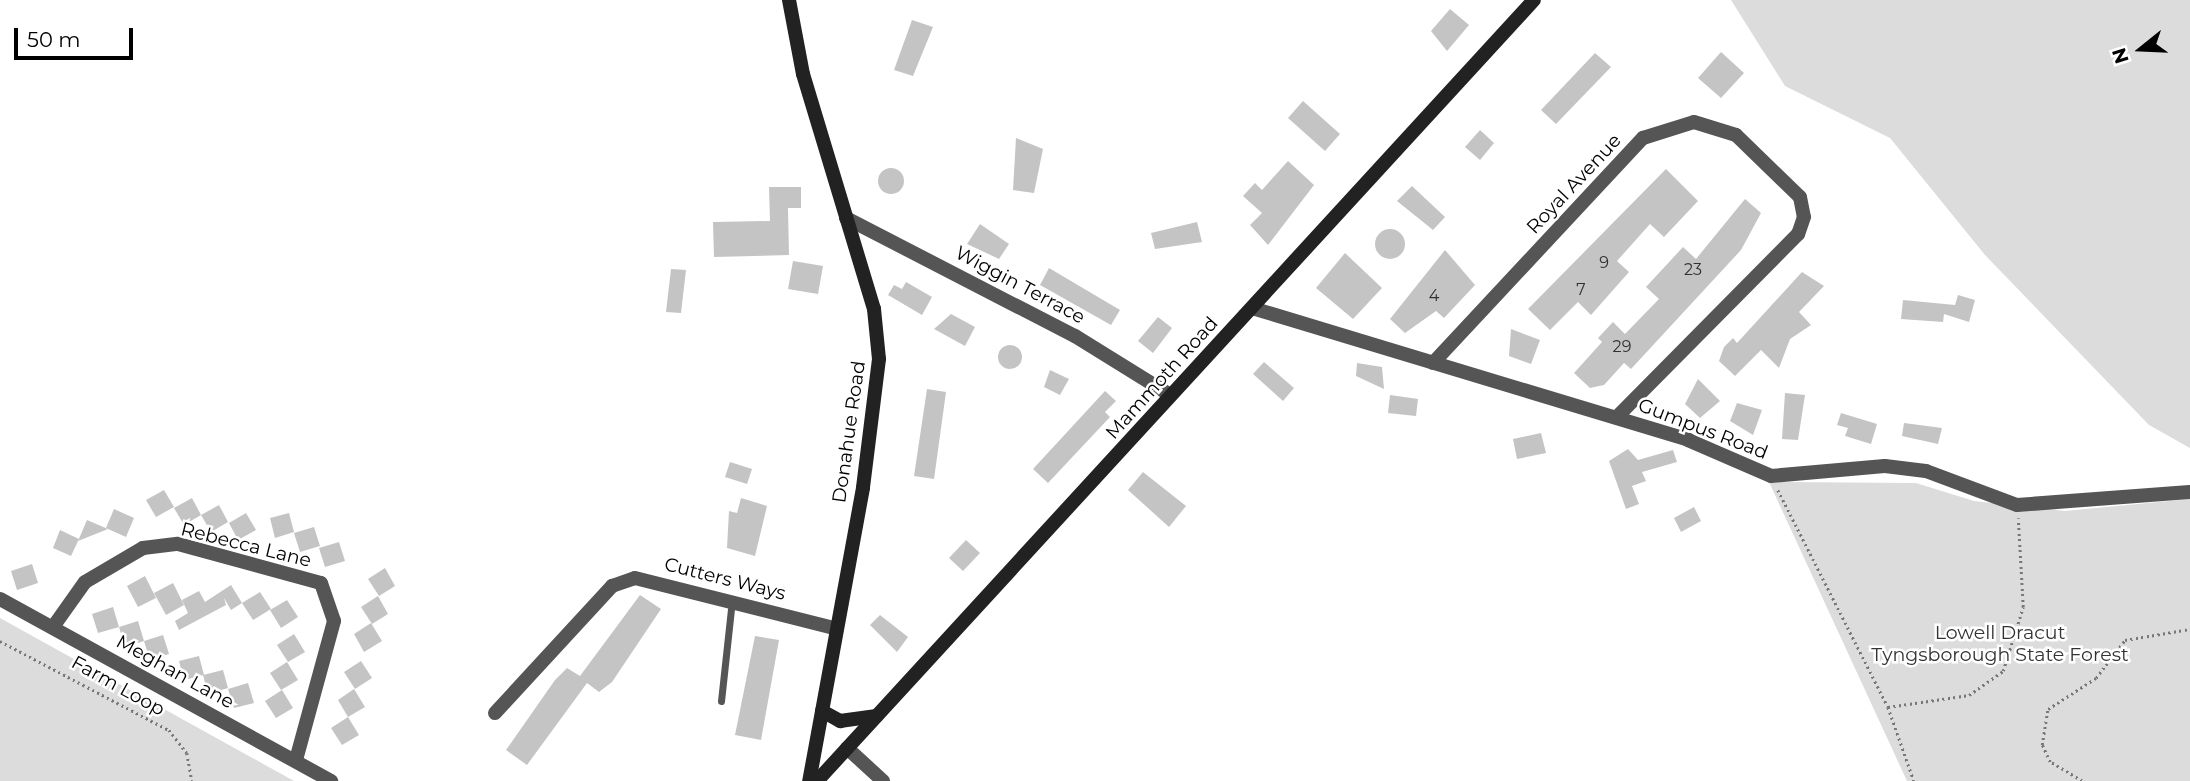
<!DOCTYPE html>
<style>
body{margin:0}
#map{position:relative;width:2190px;height:781px;overflow:hidden;background:#fff;font-family:Montserrat,sans-serif}
div>[style]{position:absolute}
.green>*{inset:0;background:#dcdcdc}
.building>*{inset:0;background:#c4c4c4}
.round{border-radius:50%}
.path>*{height:2.5px;margin-top:-1.25px;transform-origin:0;background:repeating-linear-gradient(90deg,#777 0 2px,transparent 0 5.5px)}
.lane>*{height:7px;margin:-3.5px;padding:0 3.5px;transform-origin:3.5px;border-radius:3.5px;background:#555}
.street>*{height:14px;margin:-7px;padding:0 7px;transform-origin:7px;border-radius:7px;background:#555}
.secondary>*{height:14px;margin:-7px;padding:0 7px;transform-origin:7px;border-radius:7px;background:#222}
span{translate:-50% -50%;white-space:nowrap;text-align:center;line-height:1.15;-webkit-text-stroke:5px #fff;paint-order:stroke}
.number-label{font-size:16px;color:#313131}
.number-label span{-webkit-text-stroke-width:0}
.street-label{font-size:19px;color:#000}
.park-label{font-size:19px;color:#333}
.north{position:absolute;left:2106px;top:14px;width:70px;height:70px;-webkit-text-stroke:5px #fff;paint-order:stroke;rotate:252deg;font-size:19px;font-weight:700;line-height:28px;text-align:center;color:#000}
.north::after{content:'';display:block;margin:auto;width:24px;height:32px;background:#000;clip-path:polygon(50% 0,100% 100%,50% 72%,0 100%)}
.scale{position:absolute;left:14px;top:28px;width:119px;height:32px;box-sizing:border-box;border:4px solid #000;border-top:0;padding-left:9px;font-size:21px;line-height:24px;white-space:nowrap;color:#000;-webkit-text-stroke:5px #fff;paint-order:stroke}
</style>
<div id="map">
<div class="green">
<div style="clip-path:polygon(1731px 0,2190px 0,2190px 448px,2149px 425px,1985px 255px,1890px 138px,1785px 86px)"></div>
<div style="clip-path:polygon(1769px 482px,1916px 483px,1974px 501px,2065px 511px,2190px 499px,2190px 781px,1907px 781px)"></div>
<div style="clip-path:polygon(0 618px,294px 781px,0 781px)"></div>
</div>
<div class="building">
<div style="clip-path:polygon(1450px 9px,1469px 25px,1447px 51px,1431px 31px)"></div>
<div style="clip-path:polygon(912px 20px,933px 27px,913px 76px,894px 70px)"></div>
<div style="clip-path:polygon(1721px 52px,1744px 73px,1721px 98px,1698px 78px)"></div>
<div style="clip-path:polygon(1595px 53px,1611px 67px,1556px 124px,1541px 110px)"></div>
<div style="clip-path:polygon(1303px 101px,1340px 134px,1325px 151px,1288px 118px)"></div>
<div style="clip-path:polygon(1480px 130px,1494px 143px,1480px 160px,1465px 147px)"></div>
<div style="clip-path:polygon(1016px 138px,1043px 149px,1034px 193px,1013px 190px)"></div>
<div style="clip-path:polygon(1288px 161px,1314px 185px,1268px 245px,1250px 225px,1262px 213px,1243px 196px,1255px 183px,1262px 190px)"></div>
<div class="round" style="left:878px;top:168px;width:26px;height:26px"></div>
<div style="clip-path:polygon(1666px 169px,1698px 201px,1664px 237px,1650px 224px,1617px 261px,1629px 272px,1591px 315px,1578px 302px,1550px 330px,1528px 309px)"></div>
<div style="clip-path:polygon(1412px 186px,1445px 217px,1433px 230px,1397px 201px)"></div>
<div style="clip-path:polygon(769px 187px,801px 187px,801px 208px,788px 208px,789px 255px,714px 257px,713px 222px,770px 221px)"></div>
<div style="clip-path:polygon(1745px 199px,1761px 213px,1741px 250px,1631px 369px,1624px 363px,1604px 385px,1590px 388px,1574px 373px,1602px 342px,1598px 338px,1613px 322px,1625px 334px,1659px 299px,1646px 287px,1683px 247px,1696px 259px)"></div>
<div style="clip-path:polygon(1197px 222px,1202px 242px,1155px 249px,1151px 233px)"></div>
<div style="clip-path:polygon(980px 224px,1009px 244px,999px 259px,967px 244px)"></div>
<div class="round" style="left:1375px;top:229px;width:30px;height:30px"></div>
<div style="clip-path:polygon(1445px 250px,1475px 285px,1444px 318px,1436px 311px,1405px 333px,1390px 319px)"></div>
<div style="clip-path:polygon(1345px 253px,1382px 288px,1353px 319px,1316px 288px)"></div>
<div style="clip-path:polygon(793px 261px,823px 266px,818px 294px,788px 289px)"></div>
<div style="clip-path:polygon(1049px 268px,1120px 310px,1111px 325px,1040px 285px)"></div>
<div style="clip-path:polygon(671px 269px,686px 270px,681px 313px,666px 312px)"></div>
<div style="clip-path:polygon(1802px 272px,1824px 286px,1799px 312px,1811px 325px,1790px 339px,1779px 368px,1761px 350px,1735px 376px,1719px 361px,1724px 347px,1733px 338px,1737px 343px)"></div>
<div style="clip-path:polygon(906px 282px,932px 297px,922px 315px,888px 295px,894px 285px,902px 289px)"></div>
<div style="clip-path:polygon(1958px 295px,1975px 300px,1969px 322px,1944px 314px,1943px 322px,1901px 319px,1903px 300px,1955px 305px)"></div>
<div style="clip-path:polygon(951px 314px,975px 327px,965px 346px,934px 329px)"></div>
<div style="clip-path:polygon(1158px 317px,1172px 328px,1153px 353px,1138px 341px)"></div>
<div style="clip-path:polygon(1511px 329px,1540px 340px,1531px 364px,1509px 356px)"></div>
<div class="round" style="left:998px;top:345px;width:24px;height:24px"></div>
<div style="clip-path:polygon(1264px 362px,1294px 388px,1283px 401px,1253px 374px)"></div>
<div style="clip-path:polygon(1357px 363px,1382px 367px,1384px 389px,1356px 376px)"></div>
<div style="clip-path:polygon(1050px 370px,1069px 379px,1060px 395px,1044px 387px)"></div>
<div style="clip-path:polygon(1698px 379px,1720px 401px,1700px 418px,1685px 404px)"></div>
<div style="clip-path:polygon(927px 389px,946px 392px,934px 479px,914px 476px)"></div>
<div style="clip-path:polygon(1105px 391px,1116px 401px,1105px 412px,1110px 417px,1048px 483px,1033px 469px)"></div>
<div style="clip-path:polygon(1785px 393px,1805px 395px,1798px 440px,1782px 439px)"></div>
<div style="clip-path:polygon(1390px 395px,1418px 399px,1416px 416px,1388px 413px)"></div>
<div style="clip-path:polygon(1737px 403px,1762px 410px,1753px 435px,1730px 421px)"></div>
<div style="clip-path:polygon(1841px 413px,1877px 424px,1871px 444px,1845px 436px,1848px 428px,1837px 425px)"></div>
<div style="clip-path:polygon(1904px 423px,1942px 428px,1938px 444px,1902px 436px)"></div>
<div style="clip-path:polygon(1541px 433px,1546px 453px,1517px 459px,1513px 439px)"></div>
<div style="clip-path:polygon(1628px 449px,1638px 460px,1673px 450px,1677px 462px,1642px 472px,1646px 481px,1632px 486px,1639px 504px,1626px 509px,1609px 461px)"></div>
<div style="clip-path:polygon(730px 462px,752px 469px,747px 484px,725px 477px)"></div>
<div style="clip-path:polygon(1143px 472px,1186px 506px,1169px 527px,1128px 490px)"></div>
<div style="clip-path:polygon(164px 490px,174px 507px,156px 517px,146px 500px)"></div>
<div style="clip-path:polygon(192px 498px,201px 515px,184px 525px,174px 508px)"></div>
<div style="clip-path:polygon(741px 498px,767px 506px,755px 556px,727px 548px,729px 511px,737px 513px)"></div>
<div style="clip-path:polygon(219px 505px,228px 522px,211px 532px,201px 515px)"></div>
<div style="clip-path:polygon(1694px 507px,1701px 521px,1681px 532px,1674px 518px)"></div>
<div style="clip-path:polygon(114px 509px,134px 518px,126px 537px,106px 528px)"></div>
<div style="clip-path:polygon(246px 513px,256px 530px,238px 540px,229px 523px)"></div>
<div style="clip-path:polygon(289px 513px,294px 532px,275px 538px,270px 518px)"></div>
<div style="clip-path:polygon(87px 520px,108px 529px,78px 541px)"></div>
<div style="clip-path:polygon(314px 527px,320px 546px,300px 552px,294px 533px)"></div>
<div style="clip-path:polygon(60px 530px,79px 539px,71px 556px,53px 548px)"></div>
<div style="clip-path:polygon(966px 540px,980px 553px,963px 571px,949px 558px)"></div>
<div style="clip-path:polygon(339px 542px,345px 561px,325px 567px,319px 548px)"></div>
<div style="clip-path:polygon(32px 564px,38px 583px,17px 590px,11px 571px)"></div>
<div style="clip-path:polygon(385px 568px,395px 586px,379px 596px,368px 579px)"></div>
<div style="clip-path:polygon(145px 576px,156px 598px,138px 607px,127px 586px)"></div>
<div style="clip-path:polygon(173px 583px,184px 605px,166px 615px,154px 593px)"></div>
<div style="clip-path:polygon(231px 585px,242px 603px,231px 610px,224px 598px,226px 605px,179px 630px,175px 621px,188px 613px,182px 600px,199px 591px,205px 602px)"></div>
<div style="clip-path:polygon(260px 592px,271px 609px,253px 620px,242px 603px)"></div>
<div style="clip-path:polygon(640px 595px,661px 609px,612px 682px,599px 692px,587px 683px,527px 765px,506px 750px,555px 680px,567px 668px,580px 676px)"></div>
<div style="clip-path:polygon(378px 596px,388px 614px,372px 624px,361px 607px)"></div>
<div style="clip-path:polygon(287px 600px,298px 617px,281px 628px,270px 610px)"></div>
<div style="clip-path:polygon(113px 607px,119px 627px,98px 633px,92px 614px)"></div>
<div style="clip-path:polygon(880px 615px,908px 637px,897px 652px,870px 625px)"></div>
<div style="clip-path:polygon(138px 621px,144px 641px,125px 647px,119px 627px)"></div>
<div style="clip-path:polygon(371px 623px,382px 641px,364px 652px,354px 634px)"></div>
<div style="clip-path:polygon(294px 634px,305px 652px,288px 662px,277px 645px)"></div>
<div style="clip-path:polygon(163px 635px,169px 654px,150px 660px,144px 641px)"></div>
<div style="clip-path:polygon(755px 636px,779px 640px,761px 740px,735px 735px)"></div>
<div style="clip-path:polygon(199px 656px,204px 675px,184px 680px,179px 661px)"></div>
<div style="clip-path:polygon(361px 661px,372px 678px,355px 689px,344px 672px)"></div>
<div style="clip-path:polygon(287px 662px,298px 680px,281px 690px,270px 673px)"></div>
<div style="clip-path:polygon(223px 670px,228px 688px,208px 694px,203px 675px)"></div>
<div style="clip-path:polygon(248px 683px,254px 703px,234px 708px,228px 689px)"></div>
<div style="clip-path:polygon(354px 689px,365px 707px,348px 717px,338px 700px)"></div>
<div style="clip-path:polygon(282px 690px,293px 708px,276px 718px,265px 701px)"></div>
<div style="clip-path:polygon(348px 717px,359px 735px,342px 745px,331px 728px)"></div>
</div>
<div class="path">
<div style="left:1778px;top:490px;width:243px;rotate:63.1deg"></div>
<div style="left:1888px;top:707px;width:78px;rotate:70.6deg"></div>
<div style="left:0;top:641px;width:191px;rotate:27.8deg"></div>
<div style="left:169px;top:730px;width:29px;rotate:52deg"></div>
<div style="left:187px;top:753px;width:28px;rotate:80deg"></div>
<div style="left:1888px;top:707px;width:82px;rotate:-8.4deg"></div>
<div style="left:1969px;top:695px;width:42px;rotate:-35.2deg"></div>
<div style="left:2003px;top:671px;width:67px;rotate:-72.6deg"></div>
<div style="left:2023px;top:607px;width:89px;rotate:-93.2deg"></div>
<div style="left:2082px;top:781px;width:37px;rotate:-149deg"></div>
<div style="left:2050px;top:762px;width:19px;rotate:-115deg"></div>
<div style="left:2042px;top:745px;width:36px;rotate:-81deg"></div>
<div style="left:2048px;top:709px;width:57px;rotate:-32.9deg"></div>
<div style="left:2096px;top:678px;width:48px;rotate:-52.7deg"></div>
<div style="left:2125px;top:640px;width:66px;rotate:-9.6deg"></div>
</div>
<div class="lane">
<div style="left:721px;top:701px;width:102px;rotate:-83.8deg"></div>
</div>
<div class="street">
<div style="left:846px;top:218px;width:258px;rotate:27.3deg"></div>
<div style="left:1075px;top:336px;width:112px;rotate:31.8deg"></div>
<div style="left:1252px;top:308px;width:456px;rotate:16.8deg"></div>
<div style="left:1688px;top:440px;width:90px;rotate:23.4deg"></div>
<div style="left:1771px;top:476px;width:114px;rotate:-5deg"></div>
<div style="left:1885px;top:466px;width:41px;rotate:7deg"></div>
<div style="left:1926px;top:471px;width:97px;rotate:20.5deg"></div>
<div style="left:2017px;top:505px;width:173px;rotate:-4.3deg"></div>
<div style="left:1433px;top:363px;width:308px;rotate:-47deg"></div>
<div style="left:1643px;top:138px;width:53px;rotate:-17.4deg"></div>
<div style="left:1694px;top:122px;width:44px;rotate:17.2deg"></div>
<div style="left:1736px;top:135px;width:89px;rotate:44.1deg"></div>
<div style="left:1800px;top:197px;width:20px;rotate:79deg"></div>
<div style="left:1804px;top:217px;width:18px;rotate:109deg"></div>
<div style="left:1798px;top:234px;width:257px;rotate:134.7deg"></div>
<div style="left:0;top:599px;width:378px;rotate:28.8deg"></div>
<div style="left:53px;top:627px;width:55px;rotate:-54.6deg"></div>
<div style="left:85px;top:582px;width:67px;rotate:-30.4deg"></div>
<div style="left:143px;top:548px;width:35px;rotate:-7deg"></div>
<div style="left:178px;top:544px;width:148px;rotate:15.3deg"></div>
<div style="left:321px;top:583px;width:40px;rotate:71.1deg"></div>
<div style="left:334px;top:621px;width:144px;rotate:105.3deg"></div>
<div style="left:495px;top:713px;width:173px;rotate:-47.3deg"></div>
<div style="left:612px;top:586px;width:24px;rotate:-19deg"></div>
<div style="left:635px;top:578px;width:205px;rotate:14.1deg"></div>
<div style="left:847px;top:748px;width:49px;rotate:42.5deg"></div>
</div>
<div class="secondary">
<div style="left:789px;top:0;width:75px;rotate:79.3deg"></div>
<div style="left:803px;top:74px;width:245px;rotate:73.2deg"></div>
<div style="left:874px;top:309px;width:50px;rotate:84.3deg"></div>
<div style="left:879px;top:359px;width:130px;rotate:97.1deg"></div>
<div style="left:863px;top:488px;width:298px;rotate:100.4deg"></div>
<div style="left:822px;top:711px;width:21px;rotate:29deg"></div>
<div style="left:840px;top:721px;width:37px;rotate:-8deg"></div>
<div style="left:817px;top:781px;width:1060px;rotate:-47.45deg"></div>
</div>
<div class="number-label">
<span style="left:1604px;top:263px">9</span>
<span style="left:1693px;top:270px">23</span>
<span style="left:1581px;top:290px">7</span>
<span style="left:1434px;top:296px">4</span>
<span style="left:1622px;top:347px">29</span>
</div>
<div class="street-label">
<span style="left:1574px;top:184px;rotate:-47deg">Royal Avenue</span>
<span style="left:1020px;top:285px;rotate:28deg">Wiggin Terrace</span>
<span style="left:1162px;top:378px;rotate:-48deg">Mammoth Road</span>
<span style="left:1703px;top:429px;rotate:21deg">Gumpus Road</span>
<span style="left:849px;top:432px;rotate:-82deg">Donahue Road</span>
<span style="left:246px;top:545px;rotate:14deg">Rebecca Lane</span>
<span style="left:725px;top:579px;rotate:14deg">Cutters Ways</span>
<span style="left:175px;top:672px;rotate:29deg">Meghan Lane</span>
<span style="left:118px;top:686px;rotate:29deg">Farm Loop</span>
</div>
<div class="park-label">
<span style="left:2000px;top:644px">Lowell Dracut<br>Tyngsborough State Forest</span>
</div>
<div class="north">N</div>
<div class="scale">50 m</div>
</div>
